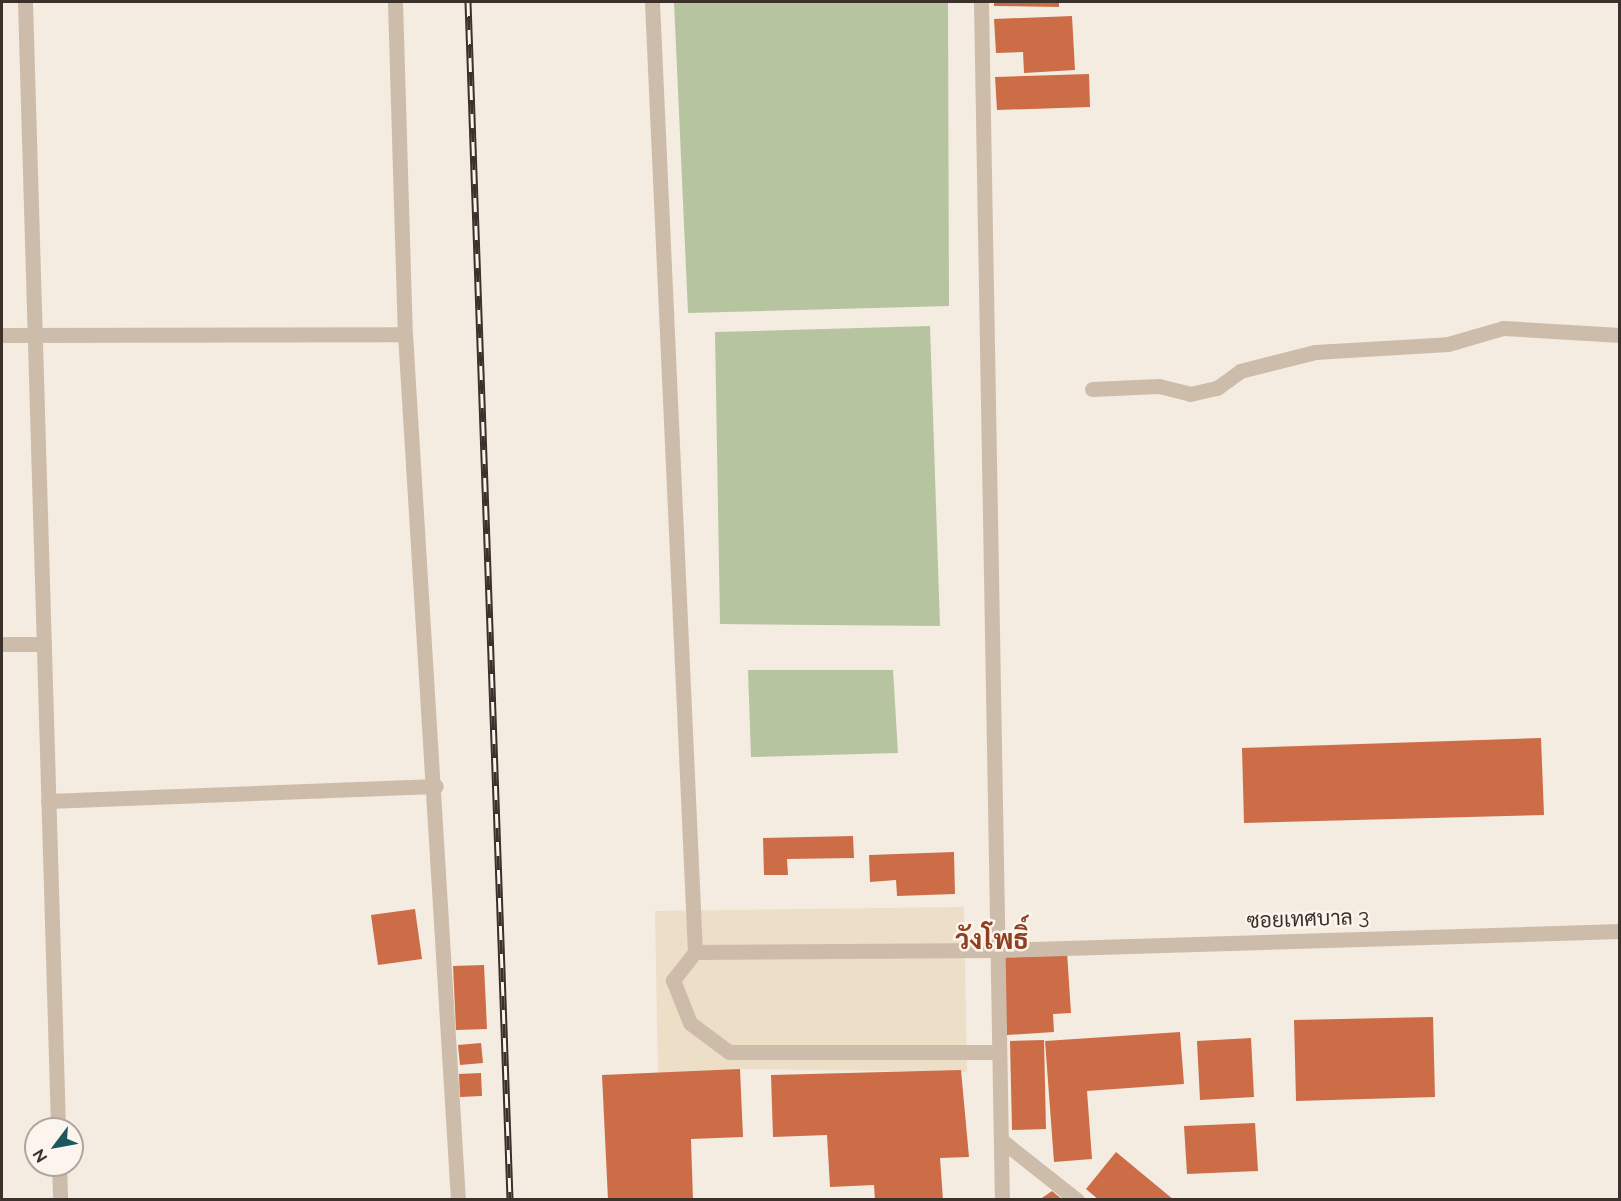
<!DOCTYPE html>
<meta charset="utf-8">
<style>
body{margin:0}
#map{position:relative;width:1621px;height:1201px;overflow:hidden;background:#f4ece0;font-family:Raleway,Sarabun,sans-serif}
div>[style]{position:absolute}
.green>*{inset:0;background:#b6c59f}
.plaza>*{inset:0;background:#eddec7}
.building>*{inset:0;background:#cc6d47}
.service>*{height:15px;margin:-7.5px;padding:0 7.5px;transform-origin:7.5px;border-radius:7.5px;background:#cebcab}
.minor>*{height:15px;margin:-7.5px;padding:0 7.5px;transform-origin:7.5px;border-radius:7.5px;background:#cebcab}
.rail>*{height:7px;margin-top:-3.5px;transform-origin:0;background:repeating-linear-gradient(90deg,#fbf5ed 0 14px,#3b302a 0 28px);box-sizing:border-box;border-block:2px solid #3b302a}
span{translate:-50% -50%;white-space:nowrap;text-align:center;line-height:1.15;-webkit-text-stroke:5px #fbf5ed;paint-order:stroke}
.street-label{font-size:21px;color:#3b302a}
.district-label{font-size:27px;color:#8f3e1f;font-weight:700}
.frame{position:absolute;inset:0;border:3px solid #3b302a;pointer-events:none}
.north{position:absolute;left:24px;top:1117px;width:60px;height:60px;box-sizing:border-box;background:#fbf5ed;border:2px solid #aea69f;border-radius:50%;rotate:238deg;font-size:16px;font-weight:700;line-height:24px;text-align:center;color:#3b302a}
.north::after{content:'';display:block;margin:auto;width:21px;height:27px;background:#1d5860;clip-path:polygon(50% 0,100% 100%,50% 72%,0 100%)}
</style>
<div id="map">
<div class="green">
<div style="clip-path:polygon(674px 2px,948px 2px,949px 306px,688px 313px)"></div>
<div style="clip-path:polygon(930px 326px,940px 626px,720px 624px,715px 332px)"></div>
<div style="clip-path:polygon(748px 670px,893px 670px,898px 753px,751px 757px)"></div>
</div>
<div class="plaza">
<div style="clip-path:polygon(964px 907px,967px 1072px,740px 1069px,658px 1076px,655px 911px)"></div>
</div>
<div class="building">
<div style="clip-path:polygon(994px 2px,1059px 2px,1059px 7px,994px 6px)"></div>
<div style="clip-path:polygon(1072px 16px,1075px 70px,1024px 73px,1023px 52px,996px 53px,994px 19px)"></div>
<div style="clip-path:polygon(1089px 74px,1090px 107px,997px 110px,995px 77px)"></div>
<div style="clip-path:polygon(1541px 738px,1544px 815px,1244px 823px,1242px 748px)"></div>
<div style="clip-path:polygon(853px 836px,854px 858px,787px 859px,788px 875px,764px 875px,763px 838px)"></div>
<div style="clip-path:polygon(954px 852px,955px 894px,897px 896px,896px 880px,870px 882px,869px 855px)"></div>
<div style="clip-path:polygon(415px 909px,422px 959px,378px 965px,371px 915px)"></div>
<div style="clip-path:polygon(1067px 952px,1071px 1013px,1053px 1014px,1054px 1032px,1007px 1035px,1001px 956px)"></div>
<div style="clip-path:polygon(484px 965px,487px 1029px,456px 1030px,453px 966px)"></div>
<div style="clip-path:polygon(1433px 1017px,1435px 1097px,1296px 1101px,1294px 1020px)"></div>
<div style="clip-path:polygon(1180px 1032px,1184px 1084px,1087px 1091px,1092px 1159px,1054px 1162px,1045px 1041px)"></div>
<div style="clip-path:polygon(1251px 1038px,1254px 1097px,1200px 1100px,1197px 1041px)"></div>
<div style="clip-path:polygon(1044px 1040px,1046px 1129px,1012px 1130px,1010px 1041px)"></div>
<div style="clip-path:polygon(481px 1043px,483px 1063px,460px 1065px,458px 1045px)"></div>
<div style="clip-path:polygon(740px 1069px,743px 1137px,691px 1139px,693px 1200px,608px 1200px,602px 1075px)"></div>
<div style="clip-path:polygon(961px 1070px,969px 1157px,940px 1158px,943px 1200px,875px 1200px,874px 1185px,830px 1187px,827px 1135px,773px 1137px,771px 1075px)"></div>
<div style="clip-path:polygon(481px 1073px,482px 1096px,460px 1097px,459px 1074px)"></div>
<div style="clip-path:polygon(1255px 1123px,1258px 1171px,1187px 1174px,1184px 1126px)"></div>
<div style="clip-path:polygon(1116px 1152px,1174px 1200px,1099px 1200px,1086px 1189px)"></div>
<div style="clip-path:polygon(1052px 1191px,1063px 1200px,1039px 1200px)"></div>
</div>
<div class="service">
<div style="left:695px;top:952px;width:36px;rotate:128deg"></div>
<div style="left:673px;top:980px;width:46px;rotate:68.4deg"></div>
<div style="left:690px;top:1023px;width:49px;rotate:36.6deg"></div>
<div style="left:729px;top:1052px;width:270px"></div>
</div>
<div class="minor">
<div style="left:25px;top:2px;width:1127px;rotate:88.32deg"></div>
<div style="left:395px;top:2px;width:332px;rotate:88.3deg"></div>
<div style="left:405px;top:334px;width:868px;rotate:86.5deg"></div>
<div style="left:652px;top:2px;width:951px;rotate:87.41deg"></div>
<div style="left:695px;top:952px;width:303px;rotate:-0.4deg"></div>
<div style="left:998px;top:950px;width:622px;rotate:-1.75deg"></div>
<div style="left:981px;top:2px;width:1198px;rotate:89deg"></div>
<div style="left:2px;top:335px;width:403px;rotate:-0.1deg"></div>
<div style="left:1092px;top:389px;width:67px;rotate:-2.6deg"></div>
<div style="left:1159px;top:386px;width:32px;rotate:14deg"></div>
<div style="left:1190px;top:394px;width:28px;rotate:-13deg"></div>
<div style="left:1217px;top:388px;width:29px;rotate:-36deg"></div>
<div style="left:1240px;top:371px;width:77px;rotate:-14.2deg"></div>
<div style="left:1315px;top:352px;width:133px;rotate:-3.4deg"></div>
<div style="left:1448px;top:344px;width:57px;rotate:-16.2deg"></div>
<div style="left:1503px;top:328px;width:117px;rotate:3.4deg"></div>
<div style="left:2px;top:644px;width:42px"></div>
<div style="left:48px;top:801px;width:388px;rotate:-2.2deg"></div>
<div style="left:1001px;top:1140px;width:97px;rotate:38.3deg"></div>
<div style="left:59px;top:1165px;width:35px;rotate:88deg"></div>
</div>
<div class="rail">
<div style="left:468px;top:2px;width:1199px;rotate:87.99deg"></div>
</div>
<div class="street-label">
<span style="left:1308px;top:919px;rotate:-2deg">ซอยเทศบาล 3</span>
</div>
<div class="district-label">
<span style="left:992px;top:940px">วังโพธิ์</span>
</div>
<div class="frame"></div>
<div class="north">N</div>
</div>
